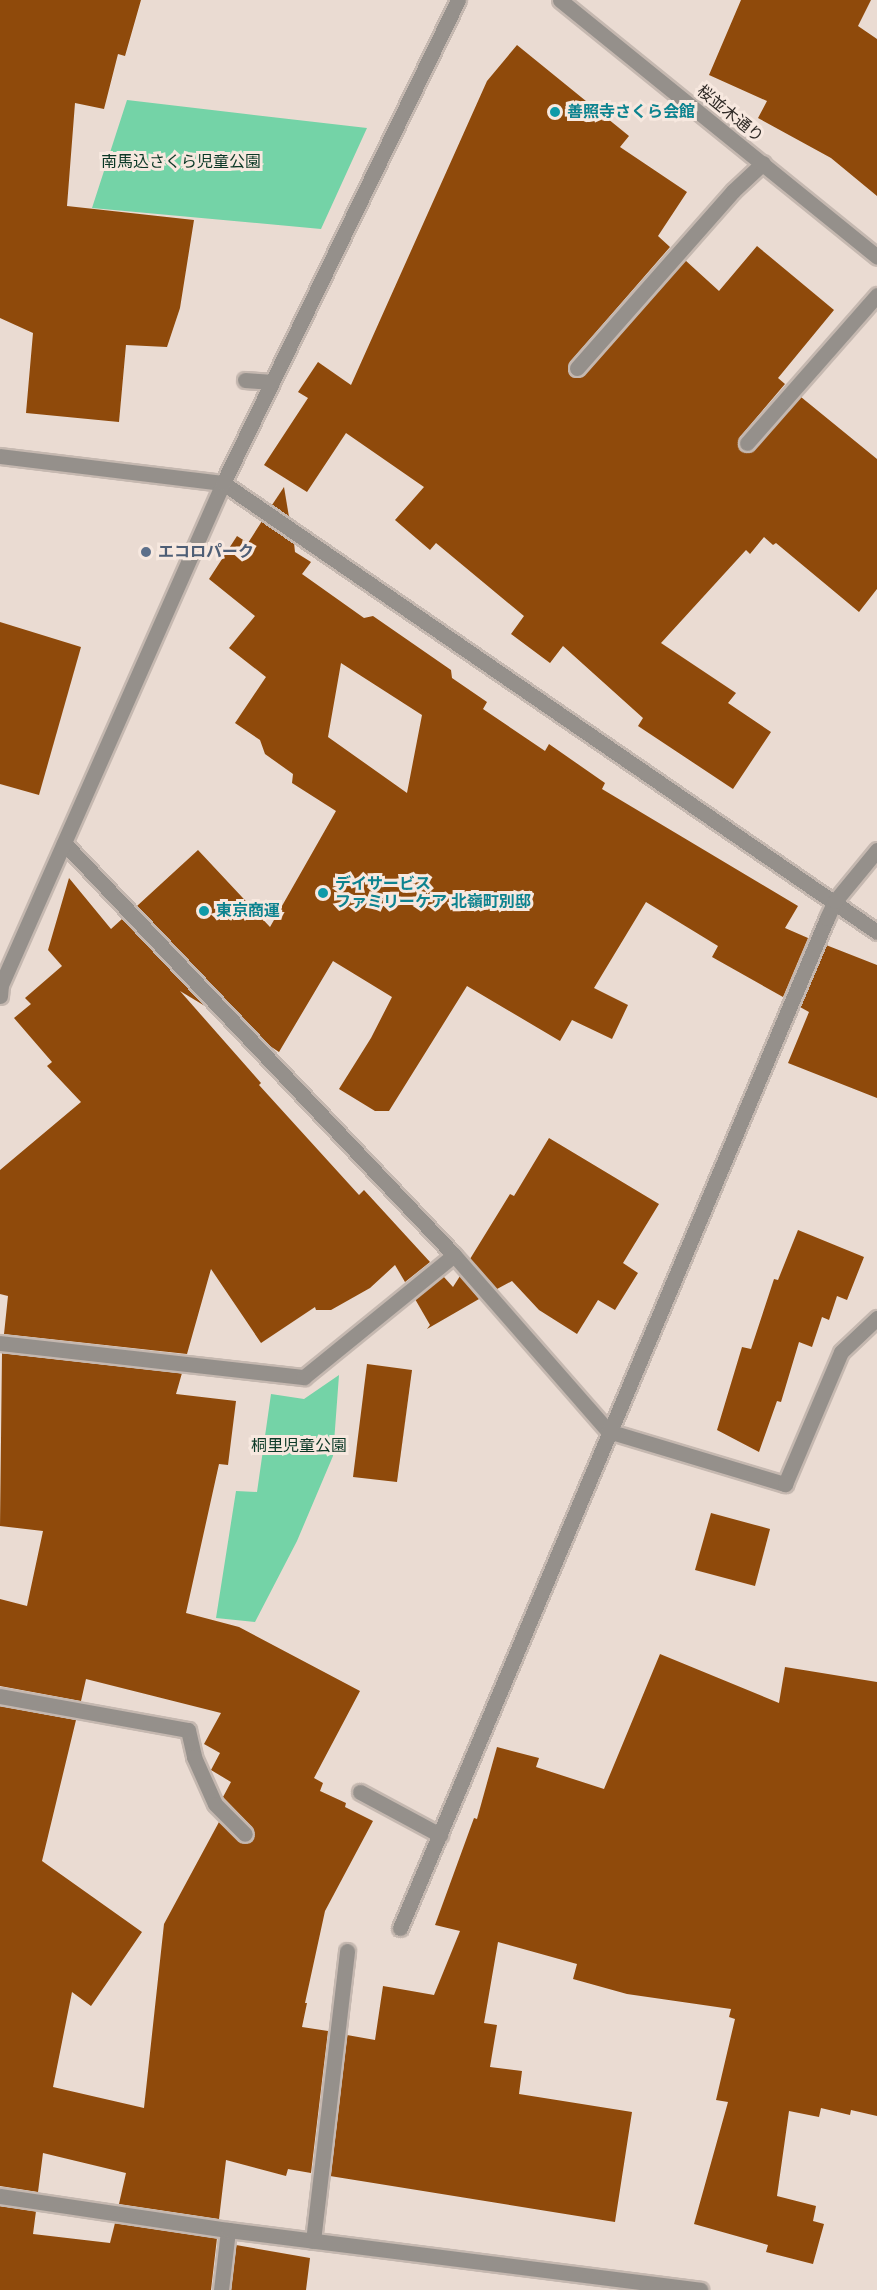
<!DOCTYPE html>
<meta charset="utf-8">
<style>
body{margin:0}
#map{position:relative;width:877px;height:2290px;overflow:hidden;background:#eadbd2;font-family:Figtree,"Noto Sans JP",sans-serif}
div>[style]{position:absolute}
.green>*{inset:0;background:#74d3a7}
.building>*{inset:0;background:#8f4a0b}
.roads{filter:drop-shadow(2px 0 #c5b8b0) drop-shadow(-2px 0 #c5b8b0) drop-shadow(0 2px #c5b8b0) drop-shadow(0 -2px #c5b8b0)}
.service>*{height:15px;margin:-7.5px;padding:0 7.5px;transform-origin:7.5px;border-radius:7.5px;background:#95908b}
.minor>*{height:15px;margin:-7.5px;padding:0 7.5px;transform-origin:7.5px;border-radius:7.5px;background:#95908b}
.tertiary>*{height:15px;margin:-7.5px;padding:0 7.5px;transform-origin:7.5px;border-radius:7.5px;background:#95908b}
.dots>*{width:16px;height:16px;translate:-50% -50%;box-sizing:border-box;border:3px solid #f7e8df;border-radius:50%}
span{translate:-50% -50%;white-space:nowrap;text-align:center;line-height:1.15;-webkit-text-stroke:6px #f7e8df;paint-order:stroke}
.culture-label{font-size:16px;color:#0d838f;font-weight:700}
.left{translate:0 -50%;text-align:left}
.street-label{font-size:16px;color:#302b27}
.park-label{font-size:16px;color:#0b3826}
.service-label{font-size:16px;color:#4e5e75;font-weight:700}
</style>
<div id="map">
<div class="green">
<div style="clip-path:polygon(127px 100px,246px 114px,367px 128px,321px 229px,92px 208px)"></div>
<div style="clip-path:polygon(339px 1375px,333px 1456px,297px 1541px,255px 1622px,216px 1618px,236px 1491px,257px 1492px,271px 1394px,304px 1399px)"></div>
</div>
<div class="building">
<div style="clip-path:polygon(0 0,141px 0,125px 56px,118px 54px,104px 109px,75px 103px,67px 206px,194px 220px,180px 308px,167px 347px,126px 345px,119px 422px,26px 413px,33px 333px,0 318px)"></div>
<div style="clip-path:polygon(741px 0,871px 0,858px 26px,877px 39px,877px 196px,831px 158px,758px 118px,767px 101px,709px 75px)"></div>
<div style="clip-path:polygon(517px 45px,629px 136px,620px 147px,687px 192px,658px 236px,670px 247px,570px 362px,568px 371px,571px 376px,580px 377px,584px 374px,685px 260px,719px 291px,757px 246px,834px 310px,778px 378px,785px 384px,740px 437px,738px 446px,745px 452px,754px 450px,801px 397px,877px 459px,877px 589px,859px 612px,776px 543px,773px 545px,764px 537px,750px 554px,746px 550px,661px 643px,736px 693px,728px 703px,771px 732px,733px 789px,638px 726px,643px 718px,563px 646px,550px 663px,511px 634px,524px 616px,436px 543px,430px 550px,395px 520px,424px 487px,346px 433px,307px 492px,264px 465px,308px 398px,298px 392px,318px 362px,351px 385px,487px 81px)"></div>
<div style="clip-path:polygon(284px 487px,289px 517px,272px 505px)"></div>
<div style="clip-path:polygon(evenodd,262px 521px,294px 543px,295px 552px,311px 562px,302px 574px,364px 618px,373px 616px,451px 670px,452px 678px,487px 702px,483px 709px,545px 751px,549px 744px,605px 783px,602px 789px,798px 906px,785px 928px,808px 938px,783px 997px,712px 957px,718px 946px,646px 902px,594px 988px,628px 1005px,612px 1039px,572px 1020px,560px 1041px,467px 986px,389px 1111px,375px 1111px,339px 1089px,371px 1038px,392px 997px,333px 961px,279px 1052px,270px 1046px,137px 906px,198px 850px,270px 927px,336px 811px,292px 783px,293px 774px,265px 754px,260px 740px,235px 723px,266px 677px,229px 648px,255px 616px,209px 579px,237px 536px,248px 543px,262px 521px,341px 663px,422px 715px,407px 793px,328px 737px,341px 663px)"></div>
<div style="clip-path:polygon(0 622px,81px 647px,39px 795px,0 784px)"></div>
<div style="clip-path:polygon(69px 878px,111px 929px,122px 919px,205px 1006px,180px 991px,261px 1083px,259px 1085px,359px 1195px,364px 1190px,430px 1262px,405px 1282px,395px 1265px,370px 1288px,331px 1310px,316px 1310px,315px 1307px,261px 1343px,211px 1269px,187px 1354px,4px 1334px,8px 1296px,0 1294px,0 1170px,81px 1102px,47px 1066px,52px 1062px,14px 1018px,31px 1004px,25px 998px,62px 966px,48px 950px)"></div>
<div style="clip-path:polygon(826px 945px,877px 965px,877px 1098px,788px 1063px,809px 1012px,800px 1007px)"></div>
<div style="clip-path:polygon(549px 1138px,659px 1204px,623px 1263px,638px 1273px,615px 1310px,598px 1300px,577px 1334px,539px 1310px,512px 1281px,497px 1289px,470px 1259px,510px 1194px,514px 1196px)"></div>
<div style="clip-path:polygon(798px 1230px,864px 1257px,847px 1300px,837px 1296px,829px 1320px,822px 1317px,812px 1347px,799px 1342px,781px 1402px,777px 1401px,759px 1452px,717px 1430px,742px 1347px,751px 1349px,774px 1279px,778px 1280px)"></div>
<div style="clip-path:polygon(443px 1276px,453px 1287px,460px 1276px,479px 1299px,427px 1329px,430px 1325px,415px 1299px)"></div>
<div style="clip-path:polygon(2px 1353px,182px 1373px,176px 1394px,236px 1401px,228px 1465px,219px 1464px,186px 1613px,239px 1627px,360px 1691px,314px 1778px,323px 1783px,320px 1791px,346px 1803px,345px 1807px,373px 1821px,325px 1911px,305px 2003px,307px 2003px,302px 2027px,328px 2031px,311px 2173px,288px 2169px,286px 2176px,226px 2160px,219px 2219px,119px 2204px,126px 2173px,43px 2153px,38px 2192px,0 2186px,0 1706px,76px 1720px,42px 1861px,142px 1932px,91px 2006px,72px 1992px,53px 2087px,144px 2108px,164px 1924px,219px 1822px,242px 1843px,248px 1843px,254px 1836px,252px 1827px,223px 1797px,231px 1782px,211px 1770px,220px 1753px,204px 1744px,221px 1713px,86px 1679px,81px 1701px,0 1686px,0 1599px,27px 1606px,43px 1531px,0 1526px)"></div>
<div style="clip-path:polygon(367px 1364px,412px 1370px,397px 1482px,353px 1477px)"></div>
<div style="clip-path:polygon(711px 1513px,770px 1529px,755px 1586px,695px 1570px)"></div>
<div style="clip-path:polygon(660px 1654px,779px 1703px,785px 1667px,877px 1682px,877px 2116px,851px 2110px,850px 2115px,821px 2108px,819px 2117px,789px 2111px,777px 2196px,816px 2206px,813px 2221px,824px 2224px,813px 2264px,766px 2252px,768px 2245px,694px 2224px,728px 2102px,716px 2100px,735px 2019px,729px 2017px,731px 2009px,627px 1994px,573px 1979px,577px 1964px,498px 1942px,484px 2023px,497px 2025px,490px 2067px,522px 2071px,519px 2094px,632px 2112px,615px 2222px,330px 2176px,347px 2035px,375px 2040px,383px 1986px,434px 1995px,460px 1931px,435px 1925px,474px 1818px,477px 1819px,497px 1747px,539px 1758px,536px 1767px,604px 1789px)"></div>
<div style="clip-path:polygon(0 2206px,36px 2211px,33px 2234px,110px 2243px,115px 2223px,217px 2238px,211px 2290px,0 2290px)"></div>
<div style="clip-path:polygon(236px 2245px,310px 2258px,306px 2290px,231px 2290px)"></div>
</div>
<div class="roads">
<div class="service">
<div style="left:577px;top:368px;width:236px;rotate:-48.6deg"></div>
<div style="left:733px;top:191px;width:41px;rotate:-43deg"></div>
<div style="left:245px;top:380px;width:27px;rotate:4deg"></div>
<div style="left:747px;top:443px;width:197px;rotate:-48.7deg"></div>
<div style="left:188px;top:1730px;width:28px;rotate:77deg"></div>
<div style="left:194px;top:1757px;width:51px;rotate:65.9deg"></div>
<div style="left:215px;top:1804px;width:42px;rotate:45deg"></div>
<div style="left:360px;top:1792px;width:91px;rotate:28.3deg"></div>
<div style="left:313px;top:2241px;width:292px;rotate:-83.3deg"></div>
</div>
<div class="minor">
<div style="left:0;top:456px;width:225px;rotate:6.9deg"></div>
<div style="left:223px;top:483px;width:793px;rotate:34.47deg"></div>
<div style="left:64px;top:843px;width:567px;rotate:46.57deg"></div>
<div style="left:454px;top:1255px;width:234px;rotate:48.8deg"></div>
<div style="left:608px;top:1431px;width:185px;rotate:16.7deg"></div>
<div style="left:785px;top:1484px;width:143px;rotate:-67deg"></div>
<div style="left:841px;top:1352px;width:50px;rotate:-43.4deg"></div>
<div style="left:0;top:996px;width:11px;rotate:-85deg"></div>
<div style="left:1px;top:985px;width:549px;rotate:-66.14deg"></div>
<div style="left:223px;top:483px;width:537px;rotate:-64.06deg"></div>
<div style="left:0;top:1343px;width:306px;rotate:6.4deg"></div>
<div style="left:304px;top:1377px;width:193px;rotate:-39.1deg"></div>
<div style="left:0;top:1696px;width:191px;rotate:10.3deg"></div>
<div style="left:400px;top:1928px;width:1097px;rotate:-67.08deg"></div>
<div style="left:827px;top:918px;width:19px;rotate:-65deg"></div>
<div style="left:835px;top:901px;width:66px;rotate:-50.5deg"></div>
<div style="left:221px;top:2290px;width:60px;rotate:-83.3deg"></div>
</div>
<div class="tertiary">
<div style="left:560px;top:0;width:408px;rotate:39deg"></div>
<div style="left:0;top:2196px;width:231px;rotate:8.5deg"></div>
<div style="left:228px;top:2230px;width:476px;rotate:7.2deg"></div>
</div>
</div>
<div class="dots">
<div style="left:555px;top:112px;background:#0f9aa8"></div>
<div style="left:146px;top:552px;background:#5c6f8a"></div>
<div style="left:323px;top:893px;background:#0f9aa8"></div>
<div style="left:204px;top:911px;background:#0f9aa8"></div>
</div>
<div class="culture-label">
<span class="left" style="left:567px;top:112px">善照寺さくら会館</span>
<span class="left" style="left:335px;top:893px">デイサービス<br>ファミリーケア 北嶺町別邸</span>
<span class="left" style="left:216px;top:911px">東京商運</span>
</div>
<div class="street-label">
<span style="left:730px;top:114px;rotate:39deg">桜並木通り</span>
</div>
<div class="park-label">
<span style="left:181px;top:162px">南馬込さくら児童公園</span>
<span style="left:299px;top:1446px">桐里児童公園</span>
</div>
<div class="service-label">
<span class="left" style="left:158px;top:552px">エコロパーク</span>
</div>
</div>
